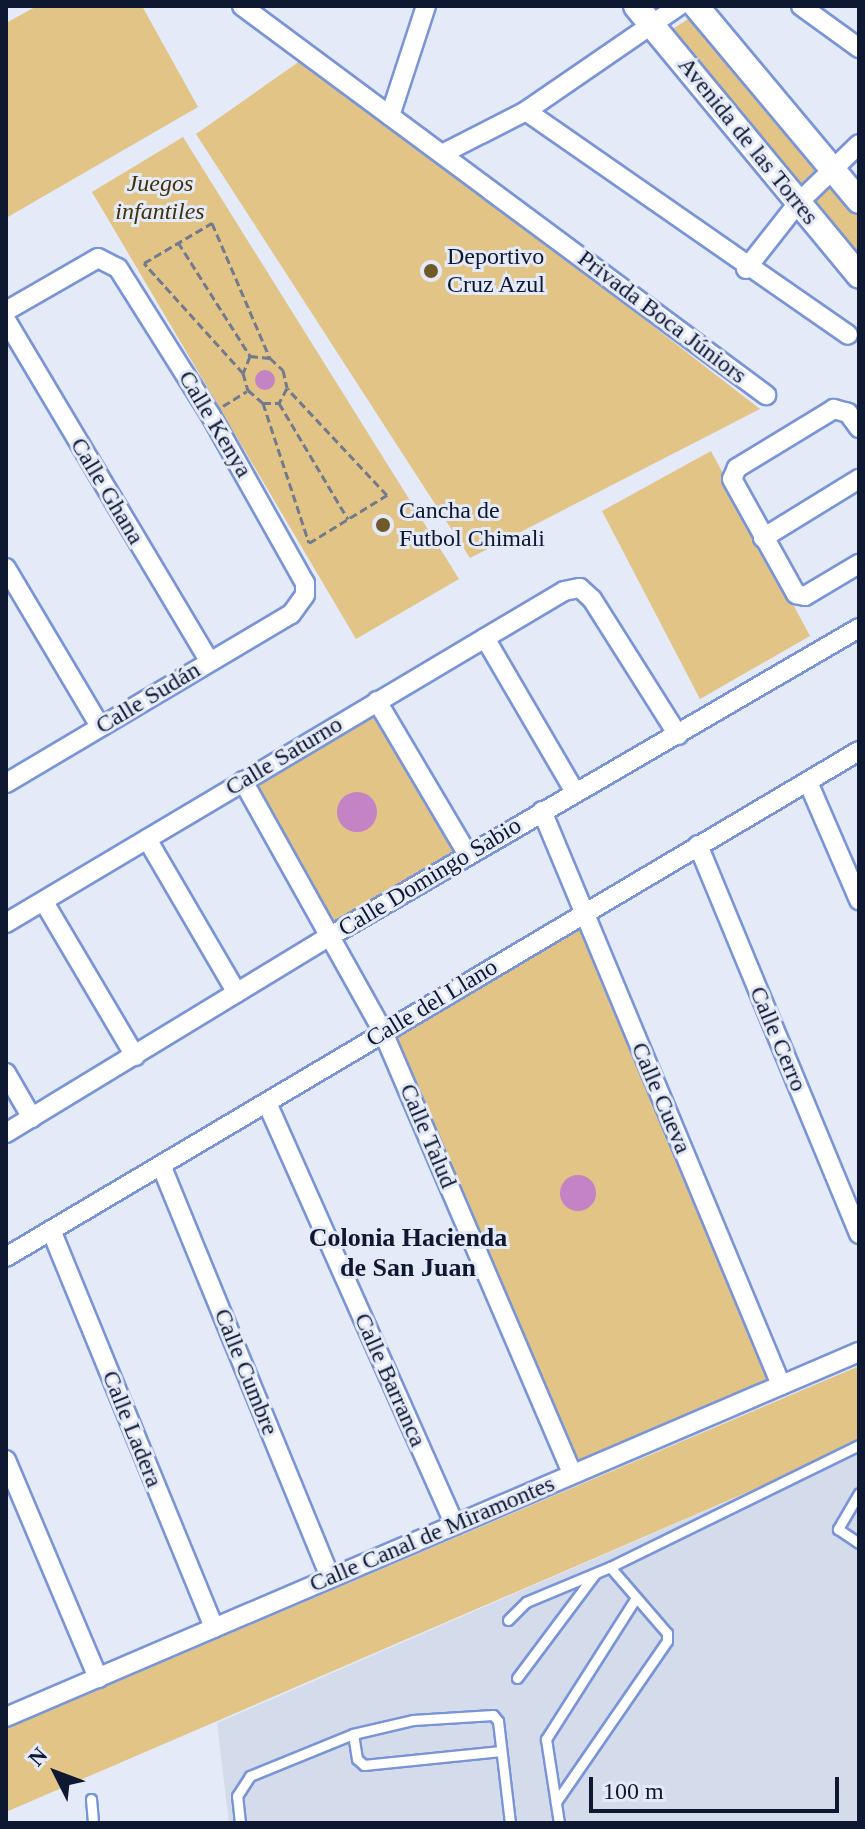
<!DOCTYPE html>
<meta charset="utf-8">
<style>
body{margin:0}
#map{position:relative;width:865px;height:1829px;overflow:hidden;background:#e4eaf8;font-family:Georgia,serif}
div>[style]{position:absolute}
.built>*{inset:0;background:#d4dbeb}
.green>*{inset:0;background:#e1c486}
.water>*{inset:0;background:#c383c4}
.round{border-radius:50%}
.path>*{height:3px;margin-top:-1.5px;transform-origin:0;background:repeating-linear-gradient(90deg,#727a8e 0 8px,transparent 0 12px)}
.roads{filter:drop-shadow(2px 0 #7995d7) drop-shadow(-2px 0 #7995d7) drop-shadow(0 2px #7995d7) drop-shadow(0 -2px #7995d7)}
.lane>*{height:9px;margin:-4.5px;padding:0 4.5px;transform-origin:4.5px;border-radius:4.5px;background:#fff}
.street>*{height:18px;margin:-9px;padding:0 9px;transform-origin:9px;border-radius:9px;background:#fff}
.secondary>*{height:24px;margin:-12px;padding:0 12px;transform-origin:12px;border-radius:12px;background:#fff}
.dots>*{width:22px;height:22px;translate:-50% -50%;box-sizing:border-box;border:4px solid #e4eaf8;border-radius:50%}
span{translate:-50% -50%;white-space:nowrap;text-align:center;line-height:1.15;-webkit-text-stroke:6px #e4eaf8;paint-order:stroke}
.street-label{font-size:24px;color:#0e1831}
.park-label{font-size:24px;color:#42320b;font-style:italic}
.poi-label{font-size:24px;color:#0e1831}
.left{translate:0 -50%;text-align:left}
.neighbourhood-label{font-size:26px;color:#0e1831;font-weight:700}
.frame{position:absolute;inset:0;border:8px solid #0e1831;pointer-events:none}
.north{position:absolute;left:16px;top:1733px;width:80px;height:80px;-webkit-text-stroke:6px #e4eaf8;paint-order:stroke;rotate:312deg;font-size:22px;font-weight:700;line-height:32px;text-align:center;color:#0e1831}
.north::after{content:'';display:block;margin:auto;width:28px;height:36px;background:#0e1831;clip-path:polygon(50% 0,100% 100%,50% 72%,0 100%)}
.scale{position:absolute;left:589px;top:1777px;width:250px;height:36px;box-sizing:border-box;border:4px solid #0e1831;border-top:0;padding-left:10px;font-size:24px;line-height:28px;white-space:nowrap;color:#0e1831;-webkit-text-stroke:6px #e4eaf8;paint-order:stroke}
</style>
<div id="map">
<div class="built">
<div style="clip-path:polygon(859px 1444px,859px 1823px,229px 1823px,217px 1723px)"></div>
</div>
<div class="green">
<div style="clip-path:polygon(37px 6px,142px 6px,198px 107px,6px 218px,6px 23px)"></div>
<div style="clip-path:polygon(708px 6px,834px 161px,794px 202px,659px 38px)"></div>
<div style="clip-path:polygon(300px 61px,605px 289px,760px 409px,470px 558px,196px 134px)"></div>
<div style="clip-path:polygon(183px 137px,459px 579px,356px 639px,92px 192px)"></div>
<div style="clip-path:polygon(841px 168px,859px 189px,859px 277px,800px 209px)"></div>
<div style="clip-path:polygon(711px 451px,810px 636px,700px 699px,602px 511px)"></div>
<div style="clip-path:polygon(377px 702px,463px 854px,333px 932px,245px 782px)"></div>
<div style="clip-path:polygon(577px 918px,774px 1382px,573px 1466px,392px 1033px)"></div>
<div style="clip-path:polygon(859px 1366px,859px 1444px,6px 1812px,6px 1729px)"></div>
</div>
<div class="water">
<div class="round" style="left:255px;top:370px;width:20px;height:20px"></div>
<div class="round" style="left:337px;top:792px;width:40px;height:40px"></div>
<div class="round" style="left:560px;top:1175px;width:36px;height:36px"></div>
</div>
<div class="path">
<div style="left:178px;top:242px;width:135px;rotate:57.7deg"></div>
<div style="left:250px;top:356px;width:20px;rotate:6deg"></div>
<div style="left:270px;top:358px;width:18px;rotate:43deg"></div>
<div style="left:283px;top:370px;width:18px;rotate:77deg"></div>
<div style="left:287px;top:388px;width:17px;rotate:118deg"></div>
<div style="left:279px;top:403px;width:135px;rotate:59.3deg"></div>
<div style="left:250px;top:356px;width:18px;rotate:112deg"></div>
<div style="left:243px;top:373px;width:18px;rotate:74deg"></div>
<div style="left:248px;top:390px;width:20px;rotate:41deg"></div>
<div style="left:263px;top:403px;width:16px"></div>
<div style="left:243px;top:373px;width:148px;rotate:-132deg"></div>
<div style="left:144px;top:263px;width:79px;rotate:-30.5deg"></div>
<div style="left:212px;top:223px;width:147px;rotate:66.8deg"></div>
<div style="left:263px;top:403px;width:147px;rotate:71.8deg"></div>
<div style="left:309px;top:543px;width:92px;rotate:-31.6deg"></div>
<div style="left:387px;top:495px;width:146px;rotate:-133.1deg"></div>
<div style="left:223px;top:406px;width:28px;rotate:-32deg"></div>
</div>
<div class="roads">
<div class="lane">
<div style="left:859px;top:1493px;width:42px;rotate:120.3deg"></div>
<div style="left:838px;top:1529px;width:25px;rotate:34deg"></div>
<div style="left:610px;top:1567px;width:277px;rotate:-26.1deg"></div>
<div style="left:508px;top:1620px;width:25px;rotate:-45deg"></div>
<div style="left:526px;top:1602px;width:91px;rotate:-22.6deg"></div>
<div style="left:610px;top:1567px;width:87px;rotate:49.2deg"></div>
<div style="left:667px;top:1633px;width:8px;rotate:90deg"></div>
<div style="left:667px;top:1641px;width:196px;rotate:124.6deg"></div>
<div style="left:517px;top:1678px;width:129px;rotate:-53.2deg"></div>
<div style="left:501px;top:1751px;width:138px;rotate:174.2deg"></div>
<div style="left:364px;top:1765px;width:9px;rotate:-139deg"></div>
<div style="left:357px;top:1759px;width:25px;rotate:-99deg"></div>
<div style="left:353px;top:1734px;width:62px;rotate:-13.1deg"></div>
<div style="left:413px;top:1720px;width:80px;rotate:-3.6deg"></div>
<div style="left:493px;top:1715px;width:8px;rotate:50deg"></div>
<div style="left:498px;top:1721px;width:103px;rotate:83.3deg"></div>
<div style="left:91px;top:1799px;width:24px;rotate:85deg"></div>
<div style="left:240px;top:1823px;width:27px;rotate:-96deg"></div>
<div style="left:237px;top:1796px;width:24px;rotate:-57deg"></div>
<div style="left:250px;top:1776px;width:111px;rotate:-22.2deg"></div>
<div style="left:559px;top:1823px;width:85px;rotate:-98.8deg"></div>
<div style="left:546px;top:1739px;width:164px;rotate:-57.5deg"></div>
</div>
<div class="street">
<div style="left:242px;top:6px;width:653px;rotate:36.59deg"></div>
<div style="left:801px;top:6px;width:72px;rotate:35.9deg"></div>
<div style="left:526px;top:111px;width:392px;rotate:34.8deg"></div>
<div style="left:390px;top:116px;width:116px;rotate:-71.9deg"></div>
<div style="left:442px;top:154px;width:94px;rotate:-27.1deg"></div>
<div style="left:526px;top:111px;width:186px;rotate:-34.5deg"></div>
<div style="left:746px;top:269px;width:84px;rotate:-51.8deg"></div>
<div style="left:798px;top:203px;width:85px;rotate:-44deg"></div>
<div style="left:6px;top:311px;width:106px;rotate:-29.9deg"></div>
<div style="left:98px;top:258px;width:22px;rotate:27deg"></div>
<div style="left:118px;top:268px;width:173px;rotate:57.8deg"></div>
<div style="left:210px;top:414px;width:194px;rotate:60.7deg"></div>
<div style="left:305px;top:583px;width:12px;rotate:90deg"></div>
<div style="left:305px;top:595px;width:24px;rotate:126deg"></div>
<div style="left:291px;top:614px;width:331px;rotate:149.3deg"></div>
<div style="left:6px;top:320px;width:397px;rotate:59.2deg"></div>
<div style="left:859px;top:428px;width:19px;rotate:-126deg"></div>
<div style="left:848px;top:413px;width:15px;rotate:-164deg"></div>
<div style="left:834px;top:409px;width:114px;rotate:148.7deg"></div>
<div style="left:737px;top:468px;width:12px;rotate:114deg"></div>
<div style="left:732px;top:479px;width:132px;rotate:60.9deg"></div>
<div style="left:796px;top:594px;width:9px;rotate:13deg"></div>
<div style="left:805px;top:596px;width:63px;rotate:-30.7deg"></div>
<div style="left:763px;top:538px;width:113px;rotate:-31.6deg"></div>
<div style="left:6px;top:568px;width:184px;rotate:59.3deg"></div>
<div style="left:485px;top:638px;width:178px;rotate:59.7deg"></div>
<div style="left:377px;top:701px;width:179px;rotate:59.4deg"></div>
<div style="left:243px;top:781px;width:287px;rotate:60.8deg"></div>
<div style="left:383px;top:1032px;width:480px;rotate:66.8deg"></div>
<div style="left:808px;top:782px;width:129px;rotate:66.6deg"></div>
<div style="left:542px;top:811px;width:622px;rotate:67.39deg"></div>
<div style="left:147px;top:839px;width:178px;rotate:59.7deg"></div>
<div style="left:698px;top:845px;width:421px;rotate:67.5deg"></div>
<div style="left:44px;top:902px;width:179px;rotate:59.4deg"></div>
<div style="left:6px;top:923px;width:649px;rotate:-30.75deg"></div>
<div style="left:564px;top:591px;width:16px;rotate:-11deg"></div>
<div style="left:580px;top:588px;width:16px;rotate:43deg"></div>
<div style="left:592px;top:599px;width:161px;rotate:57.7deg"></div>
<div style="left:6px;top:1073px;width:52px;rotate:60deg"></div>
<div style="left:267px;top:1103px;width:462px;rotate:66deg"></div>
<div style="left:6px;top:1133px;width:381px;rotate:-31.3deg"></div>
<div style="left:332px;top:935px;width:610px;rotate:-30.22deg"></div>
<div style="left:161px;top:1165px;width:446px;rotate:67.7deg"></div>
<div style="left:51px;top:1230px;width:430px;rotate:67.7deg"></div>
<div style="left:6px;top:1257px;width:992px;rotate:-30.68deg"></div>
<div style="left:6px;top:1460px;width:237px;rotate:67.1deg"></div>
<div style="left:6px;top:1717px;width:928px;rotate:-23.17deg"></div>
</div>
<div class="secondary">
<div style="left:636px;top:6px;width:350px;rotate:50.4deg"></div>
<div style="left:696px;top:6px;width:254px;rotate:50.1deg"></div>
</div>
</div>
<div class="dots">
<div style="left:431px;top:271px;background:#6f5a29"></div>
<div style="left:383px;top:525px;background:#6f5a29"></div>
</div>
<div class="street-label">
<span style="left:748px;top:141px;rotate:51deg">Avenida de las Torres</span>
<span style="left:662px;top:317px;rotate:37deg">Privada Boca Júniors</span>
<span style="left:215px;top:424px;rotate:59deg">Calle Kenya</span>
<span style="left:107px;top:491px;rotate:59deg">Calle Ghana</span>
<span style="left:148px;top:698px;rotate:-31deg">Calle Sudán</span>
<span style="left:284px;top:756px;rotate:-31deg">Calle Saturno</span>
<span style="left:430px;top:877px;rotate:-31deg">Calle Domingo Sabio</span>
<span style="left:432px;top:1003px;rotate:-31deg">Calle del Llano</span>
<span style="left:778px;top:1039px;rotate:67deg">Calle Cerro</span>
<span style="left:661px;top:1098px;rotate:67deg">Calle Cueva</span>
<span style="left:428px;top:1136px;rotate:67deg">Calle Talud</span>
<span style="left:246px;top:1372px;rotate:68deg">Calle Cumbre</span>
<span style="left:390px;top:1380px;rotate:66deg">Calle Barranca</span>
<span style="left:132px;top:1429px;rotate:68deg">Calle Ladera</span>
<span style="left:432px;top:1534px;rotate:-23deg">Calle Canal de Miramontes</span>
</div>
<div class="park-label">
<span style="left:160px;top:198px">Juegos<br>infantiles</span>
</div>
<div class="poi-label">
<span class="left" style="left:447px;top:271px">Deportivo<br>Cruz Azul</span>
<span class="left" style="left:399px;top:525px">Cancha de<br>Futbol Chimali</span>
</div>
<div class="neighbourhood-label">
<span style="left:408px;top:1253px">Colonia Hacienda<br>de San Juan</span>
</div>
<div class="frame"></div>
<div class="north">N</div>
<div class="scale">100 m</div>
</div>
